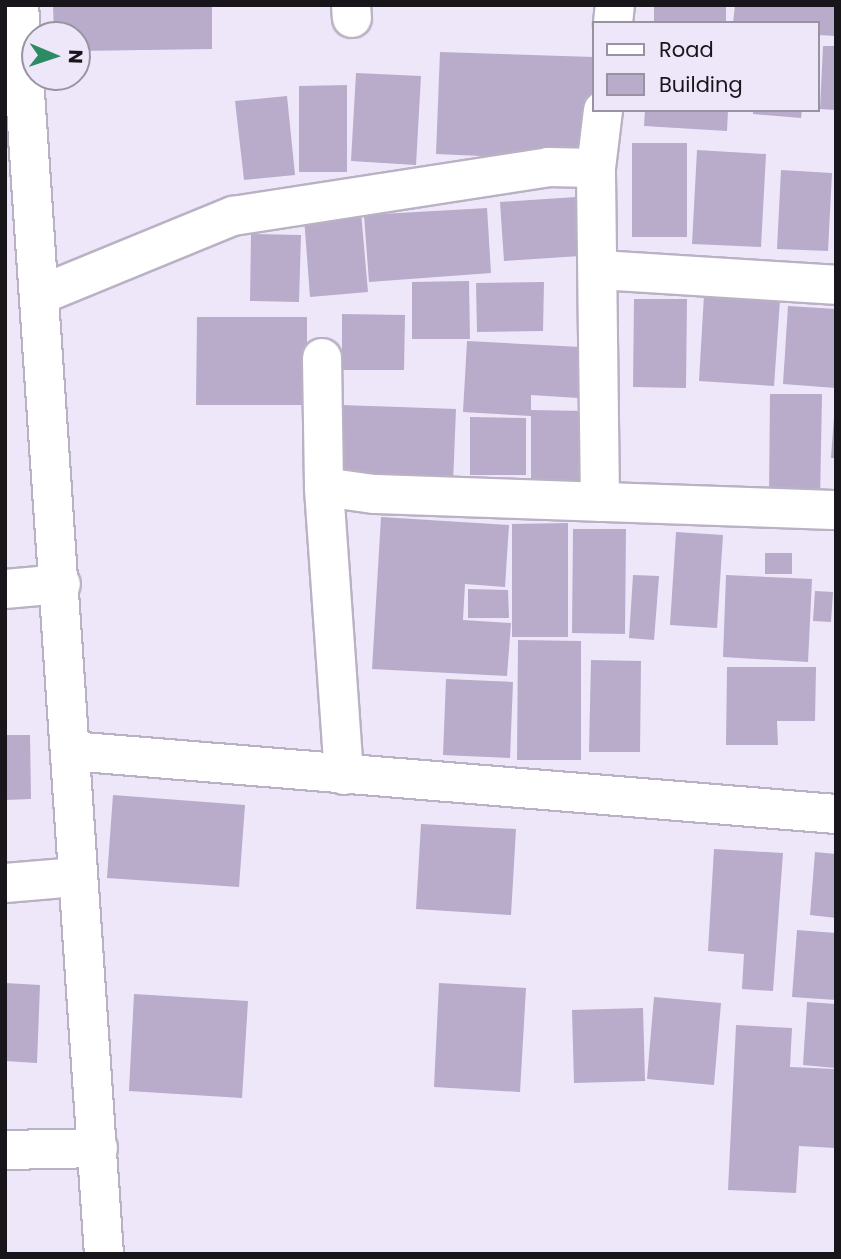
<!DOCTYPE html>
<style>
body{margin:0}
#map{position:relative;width:841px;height:1259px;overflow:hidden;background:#eee7f9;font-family:Poppins,sans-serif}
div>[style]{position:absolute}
.building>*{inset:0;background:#b8acca}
.roads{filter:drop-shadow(2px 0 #bab2c4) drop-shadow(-2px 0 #bab2c4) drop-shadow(0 2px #bab2c4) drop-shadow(0 -2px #bab2c4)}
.minor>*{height:38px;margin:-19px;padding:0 19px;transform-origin:19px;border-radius:19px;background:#fff}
span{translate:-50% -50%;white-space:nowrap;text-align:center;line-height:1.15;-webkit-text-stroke:5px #eee7f9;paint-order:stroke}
.frame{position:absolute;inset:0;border:7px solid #18151b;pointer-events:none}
.legend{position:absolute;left:592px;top:21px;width:228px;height:91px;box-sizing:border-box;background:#eee7f9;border:2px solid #9893a0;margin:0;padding:9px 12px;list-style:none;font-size:21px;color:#18151b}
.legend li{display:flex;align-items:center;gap:14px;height:35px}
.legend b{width:35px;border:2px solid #9893a0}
.north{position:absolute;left:21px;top:21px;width:70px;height:70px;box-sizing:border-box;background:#eee7f9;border:2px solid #9893a0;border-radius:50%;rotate:92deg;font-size:19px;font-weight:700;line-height:28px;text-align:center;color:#18151b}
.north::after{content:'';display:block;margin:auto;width:24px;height:32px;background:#2d8a62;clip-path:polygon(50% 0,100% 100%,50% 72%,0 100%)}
</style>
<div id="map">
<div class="building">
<div style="clip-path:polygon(53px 5px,212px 5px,212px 49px,77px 51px,77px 35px,54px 35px)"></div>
<div style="clip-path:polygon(654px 5px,726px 5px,726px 23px,654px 23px)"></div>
<div style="clip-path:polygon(735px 5px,836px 5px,836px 36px,818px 35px,818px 23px,733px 23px)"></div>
<div style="clip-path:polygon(823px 46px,836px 46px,836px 110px,820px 109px)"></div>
<div style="clip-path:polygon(440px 52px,594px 57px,595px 161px,436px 154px)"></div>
<div style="clip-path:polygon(356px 73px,421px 76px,416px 165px,351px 161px)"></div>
<div style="clip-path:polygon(347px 85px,347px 172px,299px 172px,299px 86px)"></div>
<div style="clip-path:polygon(287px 96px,295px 175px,244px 180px,235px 101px)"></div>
<div style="clip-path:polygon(645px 110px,728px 110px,727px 131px,644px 126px)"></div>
<div style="clip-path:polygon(753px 110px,802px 110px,801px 118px,753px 114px)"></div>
<div style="clip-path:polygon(632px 143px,687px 143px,687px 237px,632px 237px)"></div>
<div style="clip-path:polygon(697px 150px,766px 154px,761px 247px,692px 244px)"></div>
<div style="clip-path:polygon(781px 170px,832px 173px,828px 251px,777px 249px)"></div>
<div style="clip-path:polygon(576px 197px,580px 256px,504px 261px,500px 202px)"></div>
<div style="clip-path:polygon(487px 208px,491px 273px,369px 282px,364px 215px)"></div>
<div style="clip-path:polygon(361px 212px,368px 292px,310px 297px,304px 217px)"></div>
<div style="clip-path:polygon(251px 234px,301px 235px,299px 302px,250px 301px)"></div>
<div style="clip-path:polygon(469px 281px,470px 339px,412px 339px,412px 282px)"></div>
<div style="clip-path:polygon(544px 282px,543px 331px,477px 332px,476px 283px)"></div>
<div style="clip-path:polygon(704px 295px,780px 300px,774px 386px,699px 381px)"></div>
<div style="clip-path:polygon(634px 299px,687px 299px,686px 388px,633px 387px)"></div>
<div style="clip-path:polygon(788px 306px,836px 309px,836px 388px,783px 384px)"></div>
<div style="clip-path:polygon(342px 314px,405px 315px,404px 370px,342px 370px)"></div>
<div style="clip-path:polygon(197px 317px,307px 317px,307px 405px,196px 405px)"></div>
<div style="clip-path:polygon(467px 341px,581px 347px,578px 398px,531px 395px,531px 410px,585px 411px,585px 493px,531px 493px,531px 416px,463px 412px)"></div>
<div style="clip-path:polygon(770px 394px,822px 394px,820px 501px,769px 500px)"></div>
<div style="clip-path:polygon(341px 405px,456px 409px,453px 483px,338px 478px)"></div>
<div style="clip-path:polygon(470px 417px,526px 418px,526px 475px,470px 475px)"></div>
<div style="clip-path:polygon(834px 417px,836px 417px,836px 458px,831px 458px)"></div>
<div style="clip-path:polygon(381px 517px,509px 525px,505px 587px,465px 584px,463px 620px,511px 623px,507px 676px,372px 669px)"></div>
<div style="clip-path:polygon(568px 523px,568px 637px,512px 637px,512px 524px)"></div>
<div style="clip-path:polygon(573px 529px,626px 529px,625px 634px,572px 633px)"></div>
<div style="clip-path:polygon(676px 532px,723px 535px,717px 628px,670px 625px)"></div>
<div style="clip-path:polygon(765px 553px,792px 553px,792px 574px,765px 574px)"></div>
<div style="clip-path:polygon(633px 575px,659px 576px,654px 640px,629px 638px)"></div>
<div style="clip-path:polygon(726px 575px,812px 579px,808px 662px,723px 657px)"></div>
<div style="clip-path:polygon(468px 589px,508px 590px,509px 618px,468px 618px)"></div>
<div style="clip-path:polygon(815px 591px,833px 592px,831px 622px,813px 621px)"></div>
<div style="clip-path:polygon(518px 640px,581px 641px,581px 760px,517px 760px)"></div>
<div style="clip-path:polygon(591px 660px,641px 661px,640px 752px,589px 752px)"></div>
<div style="clip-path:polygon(727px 667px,816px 667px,815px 721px,777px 721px,778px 745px,726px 745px)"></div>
<div style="clip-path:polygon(446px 679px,513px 682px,510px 758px,443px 755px)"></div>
<div style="clip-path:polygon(5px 735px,30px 735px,31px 799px,5px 800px)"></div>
<div style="clip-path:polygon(113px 795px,245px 805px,239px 887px,107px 878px)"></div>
<div style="clip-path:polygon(421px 824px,516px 829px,511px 915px,416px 909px)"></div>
<div style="clip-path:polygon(714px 849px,783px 853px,773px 991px,742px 989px,744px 954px,708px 951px)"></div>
<div style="clip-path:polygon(815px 852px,836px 854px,836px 918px,810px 915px)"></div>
<div style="clip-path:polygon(797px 930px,836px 933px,836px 1000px,792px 997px)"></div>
<div style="clip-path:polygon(5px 983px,40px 985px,37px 1063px,5px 1061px)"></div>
<div style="clip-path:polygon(439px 983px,526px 988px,520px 1092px,434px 1087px)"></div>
<div style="clip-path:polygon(134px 994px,248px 1001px,242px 1098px,129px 1091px)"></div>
<div style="clip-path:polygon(654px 997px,721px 1003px,714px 1085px,647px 1079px)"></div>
<div style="clip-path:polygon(807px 1002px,836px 1004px,836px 1068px,803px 1065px)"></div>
<div style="clip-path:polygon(643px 1008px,645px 1081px,574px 1083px,572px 1010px)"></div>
<div style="clip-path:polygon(736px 1025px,792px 1028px,790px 1067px,836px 1069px,836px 1148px,799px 1146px,796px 1193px,728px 1190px)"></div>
</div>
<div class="roads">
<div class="minor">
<div style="left:19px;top:5px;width:1252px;rotate:86.11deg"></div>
<div style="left:351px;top:5px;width:13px;rotate:86deg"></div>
<div style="left:613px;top:23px;width:18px;rotate:-84deg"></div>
<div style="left:599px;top:270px;width:237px;rotate:3.6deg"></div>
<div style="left:40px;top:295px;width:209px;rotate:-22.3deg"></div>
<div style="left:233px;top:216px;width:319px;rotate:-8.8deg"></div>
<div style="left:548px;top:167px;width:48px;rotate:1.2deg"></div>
<div style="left:322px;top:358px;width:129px;rotate:89.1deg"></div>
<div style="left:600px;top:502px;width:334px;rotate:-90.7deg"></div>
<div style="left:596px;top:168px;width:58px;rotate:-83.1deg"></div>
<div style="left:5px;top:589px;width:56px;rotate:-5.1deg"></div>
<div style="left:71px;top:751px;width:768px;rotate:4.71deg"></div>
<div style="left:344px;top:775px;width:289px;rotate:-94deg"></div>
<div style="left:324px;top:487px;width:50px;rotate:8deg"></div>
<div style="left:374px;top:494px;width:462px;rotate:2deg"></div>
<div style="left:5px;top:883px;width:72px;rotate:-4.8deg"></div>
<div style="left:5px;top:1150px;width:93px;rotate:-1.2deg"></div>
</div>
</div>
<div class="frame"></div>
<ul class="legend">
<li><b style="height:9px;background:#fff"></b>Road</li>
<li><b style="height:19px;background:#b8acca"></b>Building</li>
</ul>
<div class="north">N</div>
</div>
